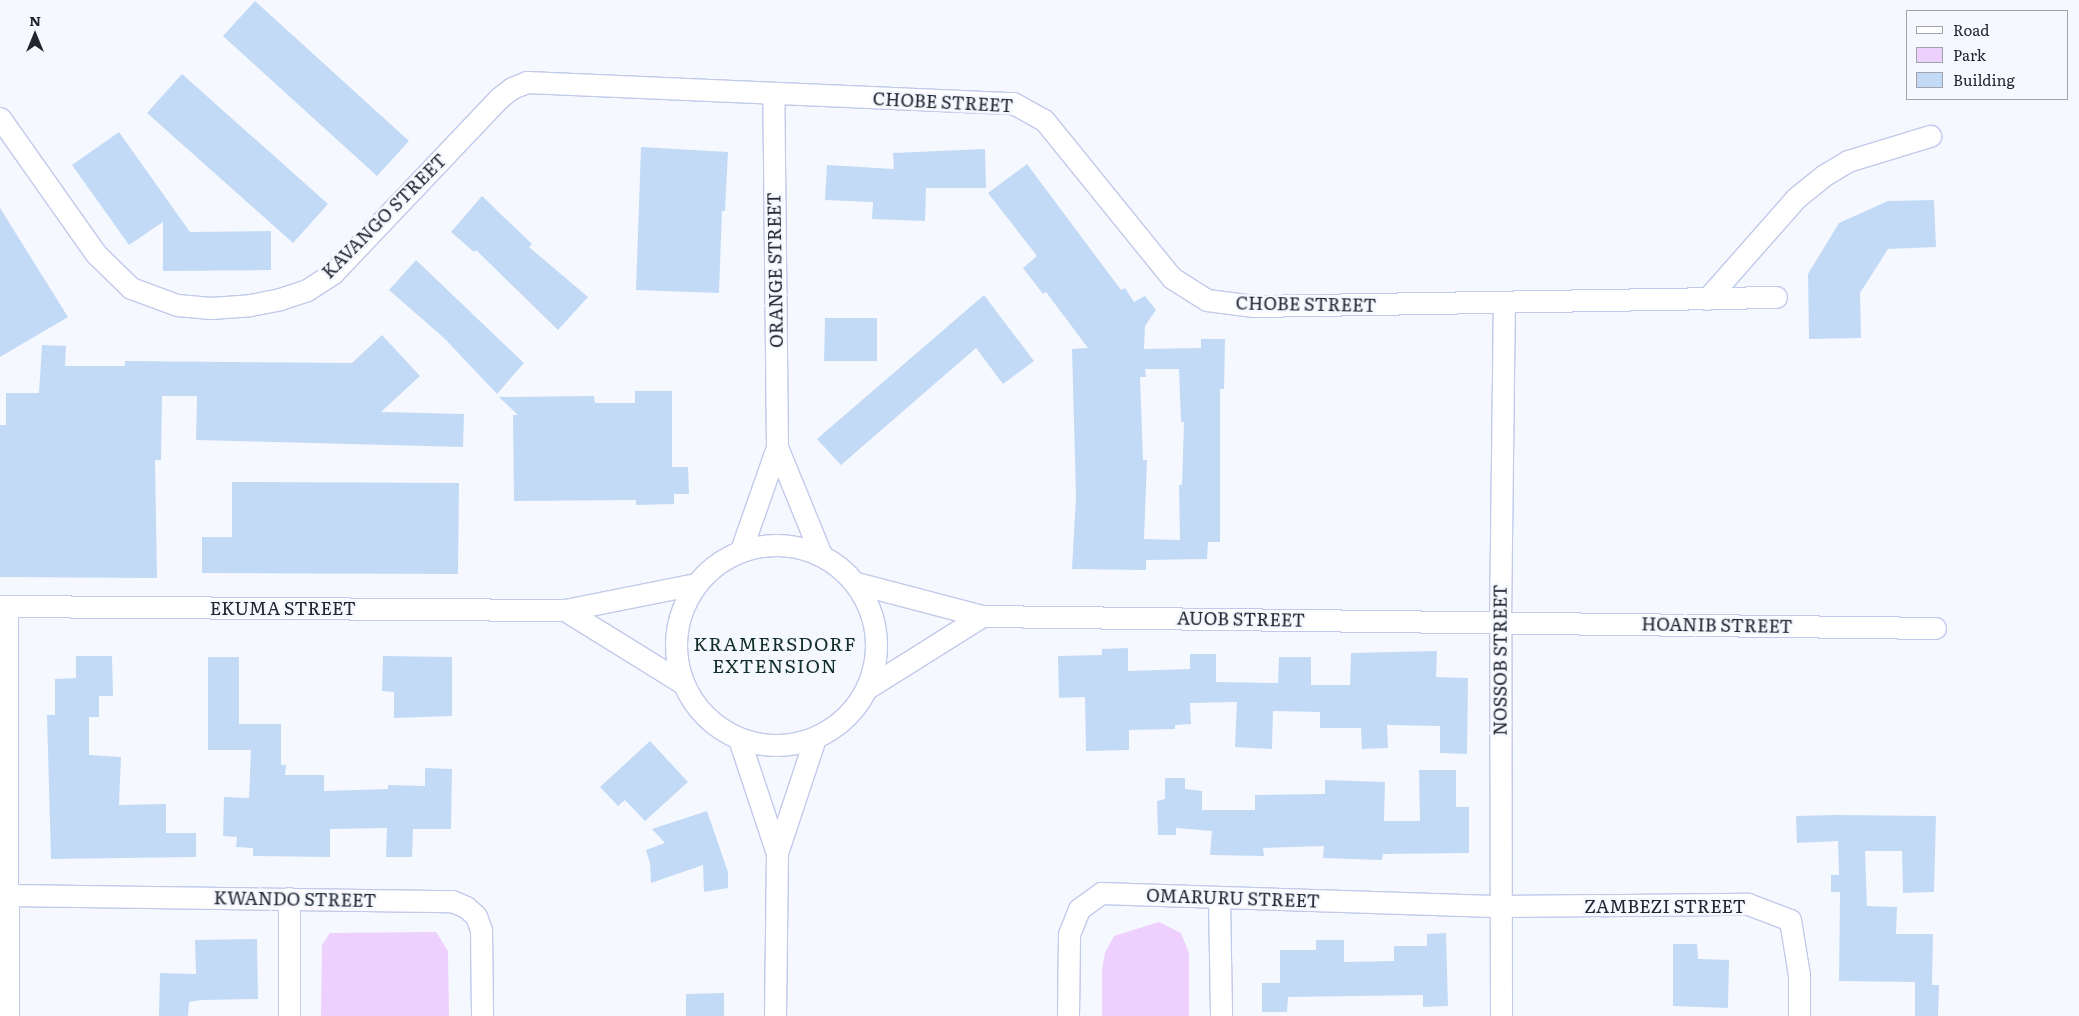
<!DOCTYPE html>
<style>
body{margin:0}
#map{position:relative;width:2079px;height:1016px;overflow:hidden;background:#f6f8ff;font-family:Literata,serif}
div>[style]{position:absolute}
.green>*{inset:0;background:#eed0fe}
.building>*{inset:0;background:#c3daf6}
.roads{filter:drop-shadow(1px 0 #c1caea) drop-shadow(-1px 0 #c1caea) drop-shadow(0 1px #c1caea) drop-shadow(0 -1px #c1caea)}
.street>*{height:21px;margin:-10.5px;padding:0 10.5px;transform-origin:10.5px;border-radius:10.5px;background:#fff}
.street>.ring{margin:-10.5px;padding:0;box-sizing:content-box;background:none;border:21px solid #fff;border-radius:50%}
span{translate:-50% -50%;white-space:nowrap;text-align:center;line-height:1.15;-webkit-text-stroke:5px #f6f8ff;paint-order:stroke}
.street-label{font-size:18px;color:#222631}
.neighbourhood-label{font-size:19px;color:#123026;letter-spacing:1px}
.legend{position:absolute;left:1906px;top:10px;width:162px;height:90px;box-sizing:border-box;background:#f6f8ff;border:1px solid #a1a4ad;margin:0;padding:6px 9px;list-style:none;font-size:15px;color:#222631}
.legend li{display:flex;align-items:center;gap:10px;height:25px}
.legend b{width:25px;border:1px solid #a1a4ad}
.north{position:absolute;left:10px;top:10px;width:50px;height:50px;-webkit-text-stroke:4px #f6f8ff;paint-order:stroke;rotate:0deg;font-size:14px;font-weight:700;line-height:20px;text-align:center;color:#222631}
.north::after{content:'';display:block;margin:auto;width:18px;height:22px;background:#222631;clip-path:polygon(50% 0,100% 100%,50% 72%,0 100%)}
</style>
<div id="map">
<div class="green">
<div style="clip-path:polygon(1159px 922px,1181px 933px,1189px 953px,1189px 1016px,1102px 1016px,1102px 969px,1105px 953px,1114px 936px)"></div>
<div style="clip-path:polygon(436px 932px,448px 951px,449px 1016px,321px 1016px,322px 945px,330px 933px)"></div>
</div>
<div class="building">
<div style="clip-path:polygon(255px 1px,409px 141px,377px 176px,223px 36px)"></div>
<div style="clip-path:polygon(182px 74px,328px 204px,293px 243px,147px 113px)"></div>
<div style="clip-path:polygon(119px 132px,190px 232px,271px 231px,271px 270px,163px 271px,163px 222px,129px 245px,72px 165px)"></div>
<div style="clip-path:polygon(641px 147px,728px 152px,725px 211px,722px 211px,719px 293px,636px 290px)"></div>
<div style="clip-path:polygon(985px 149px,986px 188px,926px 188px,925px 221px,872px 219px,873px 202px,825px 200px,827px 165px,894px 169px,893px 153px)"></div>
<div style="clip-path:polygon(evenodd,1027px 164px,1121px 290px,1125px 288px,1134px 302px,1145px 296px,1156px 310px,1145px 326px,1144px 349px,1201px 348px,1201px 339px,1225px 339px,1224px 389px,1220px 389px,1220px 542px,1208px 542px,1207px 559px,1146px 560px,1146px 570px,1072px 569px,1076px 497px,1072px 349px,1088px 348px,1046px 292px,1043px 294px,1023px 268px,1037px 256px,988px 193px,1027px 164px,1145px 369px,1179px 369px,1181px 422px,1184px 422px,1182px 485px,1179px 485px,1180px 540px,1144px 539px,1147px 460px,1143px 460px,1140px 377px,1146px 377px,1145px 369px)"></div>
<div style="clip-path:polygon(482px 196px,532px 244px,529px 247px,588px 297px,558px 330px,476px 250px,474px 252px,451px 232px)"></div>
<div style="clip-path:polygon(1934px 200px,1936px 247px,1888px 249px,1860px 293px,1861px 338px,1809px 339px,1808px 274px,1839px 223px,1888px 201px)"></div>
<div style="clip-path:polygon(0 208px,68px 317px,0 357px)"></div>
<div style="clip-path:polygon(416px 260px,524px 363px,497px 394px,444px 338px,389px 290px)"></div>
<div style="clip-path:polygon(984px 295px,1034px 361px,1003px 384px,976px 348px,841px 465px,817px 439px)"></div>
<div style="clip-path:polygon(825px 318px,877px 318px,877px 361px,824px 361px)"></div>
<div style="clip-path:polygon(382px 335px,420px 376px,381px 412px,464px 414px,463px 447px,196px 440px,197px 396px,162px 396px,161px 460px,155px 460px,157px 578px,0 577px,0 425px,6px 425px,6px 393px,39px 393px,42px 345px,66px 346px,65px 366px,125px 366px,125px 361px,352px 363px)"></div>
<div style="clip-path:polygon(635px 391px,672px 391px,672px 467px,688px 467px,689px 494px,674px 494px,674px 504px,636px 505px,636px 500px,514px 501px,513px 415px,518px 415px,499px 397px,594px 396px,595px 403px,635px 403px)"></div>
<div style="clip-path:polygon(232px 482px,459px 483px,458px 574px,202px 573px,202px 537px,232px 537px)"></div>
<div style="clip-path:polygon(1128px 648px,1128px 671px,1190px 669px,1190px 654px,1216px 654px,1216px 682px,1278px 683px,1279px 657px,1311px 657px,1311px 685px,1350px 685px,1351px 653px,1437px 651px,1436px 677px,1468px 678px,1467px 754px,1440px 753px,1440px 726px,1387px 725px,1388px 748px,1362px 749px,1361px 728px,1320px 728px,1320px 712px,1273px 711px,1272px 749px,1235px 747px,1237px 702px,1190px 703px,1191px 724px,1175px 725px,1175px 729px,1129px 730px,1129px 750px,1086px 751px,1085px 697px,1059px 698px,1058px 656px,1102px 655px,1102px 649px)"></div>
<div style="clip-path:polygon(76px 656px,112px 656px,113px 696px,99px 696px,99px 717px,89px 717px,89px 755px,121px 757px,119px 805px,166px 804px,166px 833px,196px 833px,196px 857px,51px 859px,47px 715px,55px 715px,55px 679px,76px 678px)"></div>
<div style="clip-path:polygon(383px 656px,452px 657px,452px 716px,394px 718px,394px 692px,382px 691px)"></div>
<div style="clip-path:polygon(208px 657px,239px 657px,239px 724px,281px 724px,281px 765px,286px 765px,285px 775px,324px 775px,324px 791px,388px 789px,388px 785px,425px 786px,425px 768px,452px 769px,451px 829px,413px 829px,412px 857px,386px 857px,387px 828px,330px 829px,330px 857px,253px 856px,253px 848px,236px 847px,237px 837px,223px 836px,224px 797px,249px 798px,251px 750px,208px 750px)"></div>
<div style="clip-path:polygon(650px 741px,688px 782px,645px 821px,625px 800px,618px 806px,600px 787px)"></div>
<div style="clip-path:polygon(1419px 770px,1456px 770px,1456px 807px,1469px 807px,1469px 853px,1383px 854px,1382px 860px,1323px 858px,1324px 846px,1263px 848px,1264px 856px,1210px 855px,1212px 831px,1176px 828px,1176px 835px,1158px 835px,1157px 801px,1165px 799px,1165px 778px,1185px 778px,1185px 789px,1202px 791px,1202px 810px,1255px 810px,1255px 795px,1325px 794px,1325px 780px,1385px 782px,1384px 821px,1420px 821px)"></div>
<div style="clip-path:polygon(707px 811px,728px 872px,728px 888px,704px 892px,703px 865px,651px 883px,650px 863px,646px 850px,665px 843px,652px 829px)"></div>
<div style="clip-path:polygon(1835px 815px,1936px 816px,1934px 892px,1903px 893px,1902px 851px,1865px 851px,1867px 906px,1897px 907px,1896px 934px,1933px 934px,1932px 985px,1939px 985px,1938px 1016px,1915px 1016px,1915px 982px,1839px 981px,1840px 892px,1831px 892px,1831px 875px,1839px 875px,1838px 841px,1797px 843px,1796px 816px)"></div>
<div style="clip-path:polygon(1446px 933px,1448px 1006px,1423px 1007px,1423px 995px,1288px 997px,1287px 1012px,1262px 1012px,1262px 983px,1280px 983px,1280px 950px,1316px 950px,1316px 940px,1344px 940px,1344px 962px,1394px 961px,1394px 946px,1427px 946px,1427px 934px)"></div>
<div style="clip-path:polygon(257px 939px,258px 999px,201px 1000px,189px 1002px,188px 1016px,159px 1016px,160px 973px,196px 974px,195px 940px)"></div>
<div style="clip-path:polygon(1673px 944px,1697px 944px,1698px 959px,1729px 960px,1728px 1008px,1673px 1006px)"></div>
<div style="clip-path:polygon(724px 993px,724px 1016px,686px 1016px,686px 994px)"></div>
</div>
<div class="roads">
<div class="street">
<div style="left:0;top:118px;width:166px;rotate:54.8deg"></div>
<div style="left:96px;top:254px;width:49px;rotate:44.2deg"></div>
<div style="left:131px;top:288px;width:49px;rotate:20.3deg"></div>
<div style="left:177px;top:305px;width:34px;rotate:5deg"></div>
<div style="left:211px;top:308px;width:39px;rotate:-4deg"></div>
<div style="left:250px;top:305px;width:31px;rotate:-11deg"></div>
<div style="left:280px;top:299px;width:28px;rotate:-18deg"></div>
<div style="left:307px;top:290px;width:31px;rotate:-33deg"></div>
<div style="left:333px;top:273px;width:241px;rotate:-46.5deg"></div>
<div style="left:499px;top:98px;width:16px;rotate:-38deg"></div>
<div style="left:512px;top:88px;width:16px;rotate:-22deg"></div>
<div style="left:527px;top:82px;width:486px;rotate:2.5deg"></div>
<div style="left:1013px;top:103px;width:35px;rotate:29deg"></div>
<div style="left:1044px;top:120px;width:203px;rotate:51deg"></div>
<div style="left:1172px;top:278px;width:41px;rotate:32.2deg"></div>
<div style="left:1207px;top:300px;width:47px;rotate:7.3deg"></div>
<div style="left:1254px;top:306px;width:522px;rotate:-0.99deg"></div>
<div style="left:1707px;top:299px;width:135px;rotate:-48.6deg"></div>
<div style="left:1796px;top:198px;width:35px;rotate:-39deg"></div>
<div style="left:1823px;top:176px;width:29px;rotate:-31deg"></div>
<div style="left:1848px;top:161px;width:86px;rotate:-17deg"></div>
<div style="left:777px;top:447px;width:117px;rotate:67.8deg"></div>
<div class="ring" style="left:676px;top:545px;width:179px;height:179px"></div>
<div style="left:741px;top:550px;width:109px;rotate:-70.7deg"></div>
<div style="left:777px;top:447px;width:354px;rotate:-90.6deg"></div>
<div style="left:856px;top:583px;width:130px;rotate:14.7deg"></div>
<div style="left:982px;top:616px;width:136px;rotate:147.9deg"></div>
<div style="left:0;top:606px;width:565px;rotate:0.41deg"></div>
<div style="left:7px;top:606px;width:410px;rotate:89.9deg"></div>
<div style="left:982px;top:616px;width:953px;rotate:0.72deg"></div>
<div style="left:681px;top:682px;width:137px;rotate:-148.2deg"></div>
<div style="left:565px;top:610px;width:133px;rotate:-11.3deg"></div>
<div style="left:739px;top:739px;width:120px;rotate:71.6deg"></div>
<div style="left:777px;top:853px;width:121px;rotate:-71.7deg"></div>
<div style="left:8px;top:895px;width:444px;rotate:0.8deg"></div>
<div style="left:452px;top:901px;width:15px;rotate:23deg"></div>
<div style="left:466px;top:907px;width:13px;rotate:42deg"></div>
<div style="left:476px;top:916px;width:15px;rotate:70deg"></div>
<div style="left:481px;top:930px;width:86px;rotate:89.3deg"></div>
<div style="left:289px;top:898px;width:118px;rotate:90deg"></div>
<div style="left:1219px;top:898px;width:118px;rotate:89deg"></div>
<div style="left:775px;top:1016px;width:163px;rotate:-89.3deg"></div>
<div style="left:1068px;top:1016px;width:82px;rotate:-89.3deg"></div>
<div style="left:1069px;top:934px;width:27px;rotate:-68deg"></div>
<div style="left:1079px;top:909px;width:27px;rotate:-36deg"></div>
<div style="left:1101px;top:893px;width:400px;rotate:1.9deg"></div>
<div style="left:1501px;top:906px;width:247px;rotate:-0.5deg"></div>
<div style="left:1748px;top:904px;width:45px;rotate:20.9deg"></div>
<div style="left:1790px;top:920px;width:56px;rotate:80.7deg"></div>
<div style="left:1799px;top:975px;width:41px;rotate:90deg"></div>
<div style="left:1501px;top:1016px;width:394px;rotate:-90.1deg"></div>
<div style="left:1500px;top:622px;width:318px;rotate:-89.3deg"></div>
</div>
</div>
<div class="street-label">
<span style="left:943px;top:102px;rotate:3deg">CHOBE STREET</span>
<span style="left:384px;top:216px;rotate:-45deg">KAVANGO STREET</span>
<span style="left:775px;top:270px;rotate:-91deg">ORANGE STREET</span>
<span style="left:1306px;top:304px;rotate:1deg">CHOBE STREET</span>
<span style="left:283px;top:608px">EKUMA STREET</span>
<span style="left:1241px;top:619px;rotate:1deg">AUOB STREET</span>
<span style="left:1717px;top:625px;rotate:1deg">HOANIB STREET</span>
<span style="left:1500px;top:660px;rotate:-90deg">NOSSOB STREET</span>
<span style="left:1233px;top:898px;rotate:2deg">OMARURU STREET</span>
<span style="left:295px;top:899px;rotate:1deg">KWANDO STREET</span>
<span style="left:1665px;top:906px">ZAMBEZI STREET</span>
</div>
<div class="neighbourhood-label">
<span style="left:775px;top:655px">KRAMERSDORF<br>EXTENSION</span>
</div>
<ul class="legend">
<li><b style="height:6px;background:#fff"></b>Road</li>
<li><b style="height:14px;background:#eed0fe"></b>Park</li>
<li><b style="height:14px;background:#c3daf6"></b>Building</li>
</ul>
<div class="north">N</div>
</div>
